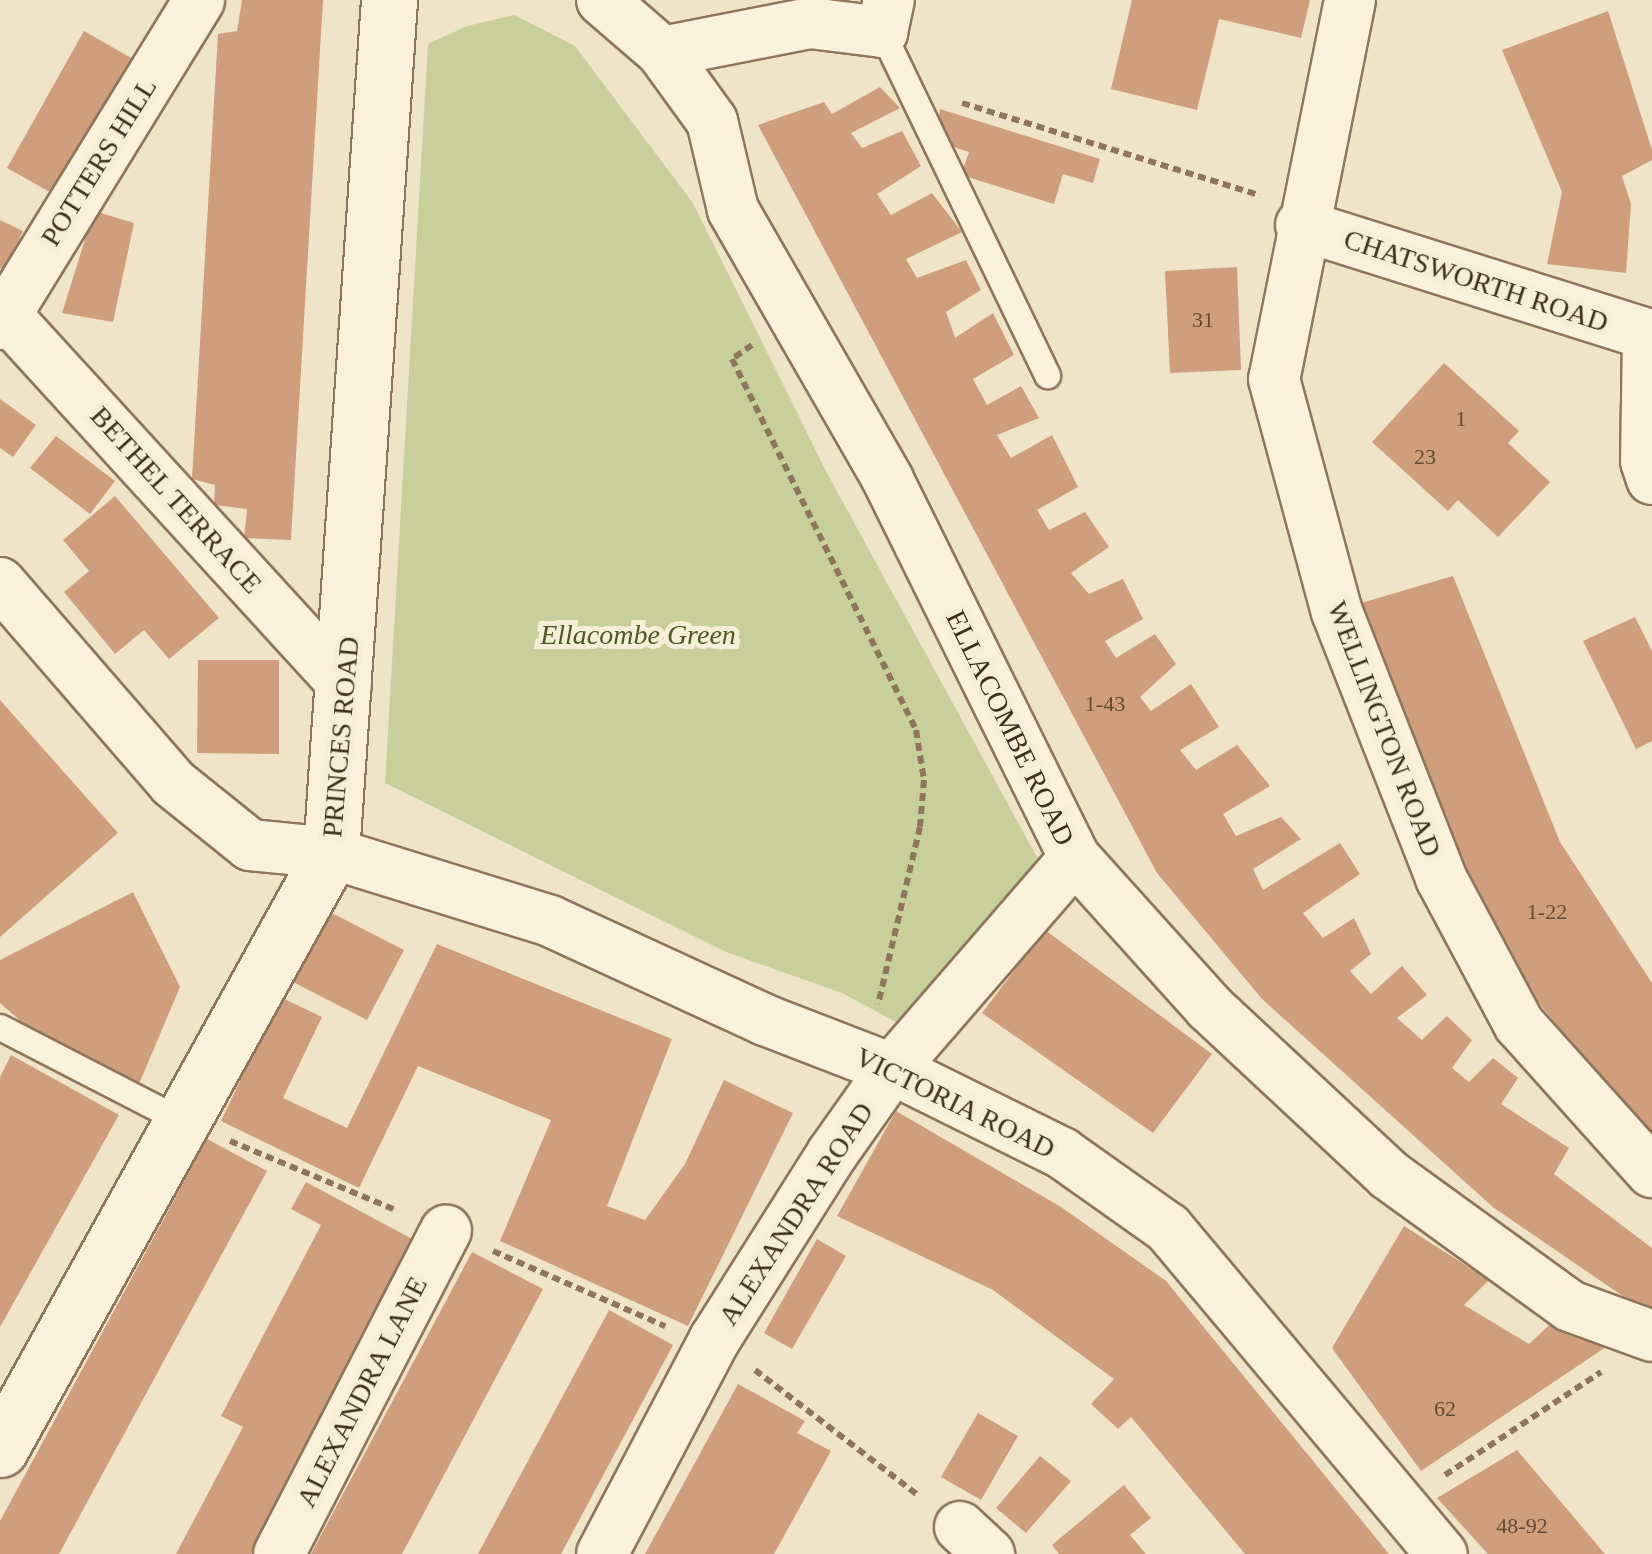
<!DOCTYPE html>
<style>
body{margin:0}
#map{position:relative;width:1652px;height:1554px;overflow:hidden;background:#f0e4c8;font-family:"Times New Roman",serif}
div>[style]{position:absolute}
.green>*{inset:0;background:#c9cf9b}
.building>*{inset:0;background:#cf9f7d}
.path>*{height:6px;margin-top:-3px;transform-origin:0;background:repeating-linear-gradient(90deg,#8d765c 0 8px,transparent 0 13px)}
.roads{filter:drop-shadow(2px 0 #8d765c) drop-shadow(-2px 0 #8d765c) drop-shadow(0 2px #8d765c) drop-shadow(0 -2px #8d765c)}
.service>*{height:25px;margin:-12.5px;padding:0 12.5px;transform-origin:12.5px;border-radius:12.5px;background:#faf1dc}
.minor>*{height:50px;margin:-25px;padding:0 25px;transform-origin:25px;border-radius:25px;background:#faf1dc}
.tertiary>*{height:55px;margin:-27.5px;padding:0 27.5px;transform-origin:27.5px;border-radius:27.5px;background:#faf1dc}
span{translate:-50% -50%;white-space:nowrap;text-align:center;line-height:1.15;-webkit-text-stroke:10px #f7eed8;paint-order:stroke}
.number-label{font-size:22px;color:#624a37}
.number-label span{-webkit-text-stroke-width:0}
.street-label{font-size:28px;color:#3d2e20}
.park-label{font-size:28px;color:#4d5a26;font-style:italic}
</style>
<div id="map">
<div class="green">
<div style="clip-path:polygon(514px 15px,575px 46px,693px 203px,827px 473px,1044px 870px,913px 1031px,842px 993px,726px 952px,385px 783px,428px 44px,467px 26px)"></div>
</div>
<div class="building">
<div style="clip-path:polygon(242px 0,323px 0,291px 540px,244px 538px,247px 509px,214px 505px,215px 485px,192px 479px,218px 34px,237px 31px)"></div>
<div style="clip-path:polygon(1132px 0,1310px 0,1301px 38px,1219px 19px,1197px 110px,1111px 89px)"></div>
<div style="clip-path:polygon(1608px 11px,1652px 150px,1652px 160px,1622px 176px,1631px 204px,1626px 273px,1547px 264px,1562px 192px,1502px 50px)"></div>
<div style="clip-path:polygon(84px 31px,133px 59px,55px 195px,7px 168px)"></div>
<div style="clip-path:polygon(880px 87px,900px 108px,851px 133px,862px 148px,902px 131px,921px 166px,877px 194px,891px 215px,932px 193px,962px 232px,906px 259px,917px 278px,966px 260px,981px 290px,946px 312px,955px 338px,993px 313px,1014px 355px,973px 379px,987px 405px,1021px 386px,1039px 418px,997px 435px,1011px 458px,1052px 435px,1078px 487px,1037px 510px,1049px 530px,1085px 512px,1109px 547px,1071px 573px,1089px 594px,1123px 579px,1143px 619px,1105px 641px,1116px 658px,1155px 634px,1176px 664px,1140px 697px,1151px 711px,1191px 684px,1219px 727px,1180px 750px,1196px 770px,1237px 745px,1270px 786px,1223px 814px,1236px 836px,1281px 817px,1301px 839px,1253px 869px,1263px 890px,1340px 843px,1360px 874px,1303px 913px,1323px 938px,1354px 918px,1371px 954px,1350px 971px,1371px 994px,1402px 966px,1427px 995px,1397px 1018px,1422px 1040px,1447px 1016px,1472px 1040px,1452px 1068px,1469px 1082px,1493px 1058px,1518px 1078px,1501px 1104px,1569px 1148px,1554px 1174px,1652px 1248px,1652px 1316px,1494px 1208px,1262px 999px,1157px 873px,758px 125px,824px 102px,832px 114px)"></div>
<div style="clip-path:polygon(940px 109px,1100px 159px,1093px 183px,1063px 174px,1054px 204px,961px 175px,969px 152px,935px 141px)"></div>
<div style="clip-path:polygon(94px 211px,134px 223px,113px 322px,62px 313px)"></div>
<div style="clip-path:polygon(0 220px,23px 231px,5px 270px,0 268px)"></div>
<div style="clip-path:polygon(1237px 267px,1241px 370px,1170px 373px,1165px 271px)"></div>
<div style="clip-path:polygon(1444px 363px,1519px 431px,1508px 443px,1550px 482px,1498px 537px,1458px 500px,1448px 511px,1372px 442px)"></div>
<div style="clip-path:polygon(0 399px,36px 425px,13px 457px,0 448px)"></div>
<div style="clip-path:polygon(56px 436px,115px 481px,90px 514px,30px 468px)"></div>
<div style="clip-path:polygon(115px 496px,219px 618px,169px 659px,144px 630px,115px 654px,64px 592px,89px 571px,63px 540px)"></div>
<div style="clip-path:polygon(1453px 576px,1560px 842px,1652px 983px,1652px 1139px,1533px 996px,1440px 821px,1361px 603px)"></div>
<div style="clip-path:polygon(1635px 617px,1652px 651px,1652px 741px,1636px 749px,1583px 641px)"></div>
<div style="clip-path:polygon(198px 660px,279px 660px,279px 754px,197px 753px)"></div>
<div style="clip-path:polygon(0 700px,118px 833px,0 937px)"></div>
<div style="clip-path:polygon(133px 892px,180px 987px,139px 1084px,33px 1032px,0 1003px,0 960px)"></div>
<div style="clip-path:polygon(330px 912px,404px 950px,367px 1020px,293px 982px)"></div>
<div style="clip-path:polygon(1045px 930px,1212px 1054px,1153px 1133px,982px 1013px)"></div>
<div style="clip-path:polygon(437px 944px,672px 1039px,607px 1206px,645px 1220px,685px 1164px,724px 1080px,793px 1113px,688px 1326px,500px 1241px,551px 1120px,418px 1066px,359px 1188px,221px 1121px,280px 997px,322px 1017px,283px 1098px,347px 1128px)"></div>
<div style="clip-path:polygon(11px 1055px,119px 1115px,0 1327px,0 1077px)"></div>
<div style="clip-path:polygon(896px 1111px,1061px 1207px,1166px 1281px,1389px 1554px,1245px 1554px,1131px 1417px,1118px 1429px,1091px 1404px,1114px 1379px,993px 1290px,837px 1216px)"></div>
<div style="clip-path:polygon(207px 1139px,267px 1171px,59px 1554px,0 1554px,0 1521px)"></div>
<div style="clip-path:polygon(306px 1182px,416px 1241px,251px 1554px,176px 1554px,243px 1427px,221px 1416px,321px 1225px,291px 1209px)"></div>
<div style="clip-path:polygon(1404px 1226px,1489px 1280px,1464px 1305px,1529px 1344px,1563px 1312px,1606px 1347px,1421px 1471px,1332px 1348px)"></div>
<div style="clip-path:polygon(817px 1239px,846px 1256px,792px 1349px,764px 1333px)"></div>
<div style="clip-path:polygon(472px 1252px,543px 1289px,402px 1554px,311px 1554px)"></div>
<div style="clip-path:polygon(609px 1310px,673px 1345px,561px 1554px,478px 1554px)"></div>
<div style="clip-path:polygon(738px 1384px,805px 1421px,797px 1433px,831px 1451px,774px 1554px,645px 1554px)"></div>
<div style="clip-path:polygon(978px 1413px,1018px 1436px,981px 1500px,941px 1477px)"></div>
<div style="clip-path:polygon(1517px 1450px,1605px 1554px,1488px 1554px,1437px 1498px)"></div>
<div style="clip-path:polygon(1040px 1456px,1071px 1481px,1026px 1533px,996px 1508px)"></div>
<div style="clip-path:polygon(1124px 1485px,1151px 1518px,1130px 1535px,1146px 1554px,1059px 1554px,1052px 1545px)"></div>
</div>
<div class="path">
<div style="left:962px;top:103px;width:312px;rotate:17.2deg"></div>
<div style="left:752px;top:345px;width:24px;rotate:145deg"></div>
<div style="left:732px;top:359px;width:414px;rotate:63.6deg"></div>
<div style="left:916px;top:730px;width:51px;rotate:80.9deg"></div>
<div style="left:924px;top:780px;width:47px;rotate:94.9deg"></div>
<div style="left:920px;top:827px;width:182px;rotate:103.3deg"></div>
<div style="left:230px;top:1141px;width:182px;rotate:22.6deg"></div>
<div style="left:493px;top:1251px;width:188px;rotate:23.6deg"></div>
<div style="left:755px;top:1370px;width:207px;rotate:37.5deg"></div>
<div style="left:1445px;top:1475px;width:187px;rotate:-33.4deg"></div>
</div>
<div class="roads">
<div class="service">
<div style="left:882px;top:32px;width:381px;rotate:64.3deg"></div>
<div style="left:0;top:1027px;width:205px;rotate:27.3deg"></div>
</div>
<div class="minor">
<div style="left:602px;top:0;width:79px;rotate:40.9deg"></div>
<div style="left:662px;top:52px;width:85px;rotate:54.1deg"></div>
<div style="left:712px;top:121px;width:91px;rotate:76.7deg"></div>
<div style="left:733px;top:210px;width:311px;rotate:60.1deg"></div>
<div style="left:888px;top:480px;width:422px;rotate:63.7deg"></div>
<div style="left:1075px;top:858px;width:200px;rotate:48deg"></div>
<div style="left:1209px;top:1007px;width:246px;rotate:43deg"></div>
<div style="left:1389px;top:1175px;width:223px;rotate:35.9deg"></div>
<div style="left:1570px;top:1306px;width:87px;rotate:20.1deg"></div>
<div style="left:1350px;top:0;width:387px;rotate:101.3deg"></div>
<div style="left:1274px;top:379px;width:241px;rotate:74.9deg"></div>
<div style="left:1337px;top:612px;width:286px;rotate:68.6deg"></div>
<div style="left:1441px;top:878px;width:166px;rotate:61.9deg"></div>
<div style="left:1519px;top:1024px;width:199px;rotate:48.1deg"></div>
<div style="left:662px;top:52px;width:151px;rotate:-11.1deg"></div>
<div style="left:810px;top:23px;width:73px;rotate:7.1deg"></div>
<div style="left:882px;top:32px;width:33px;rotate:-78deg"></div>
<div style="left:1301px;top:225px;width:368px;rotate:17.5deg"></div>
<div style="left:5px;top:314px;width:505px;rotate:47.57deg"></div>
<div style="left:0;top:324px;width:380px;rotate:-58.4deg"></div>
<div style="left:1648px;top:335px;width:126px;rotate:90.9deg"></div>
<div style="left:1646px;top:461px;width:19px;rotate:72deg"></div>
<div style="left:0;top:583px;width:264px;rotate:49.1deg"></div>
<div style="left:173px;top:783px;width:99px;rotate:38.8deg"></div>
<div style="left:250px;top:845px;width:81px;rotate:5.6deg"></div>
<div style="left:331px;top:853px;width:229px;rotate:17.2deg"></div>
<div style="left:550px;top:921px;width:237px;rotate:24.7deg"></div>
<div style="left:765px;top:1020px;width:136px;rotate:21.1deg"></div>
<div style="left:892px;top:1069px;width:190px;rotate:26.3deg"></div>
<div style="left:1062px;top:1153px;width:130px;rotate:35.3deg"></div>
<div style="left:1168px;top:1228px;width:426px;rotate:50deg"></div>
<div style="left:960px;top:1527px;width:40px;rotate:43deg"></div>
<div style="left:279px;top:1554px;width:364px;rotate:-62.7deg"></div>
<div style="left:602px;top:1554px;width:243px;rotate:-62.3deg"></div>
<div style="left:715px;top:1339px;width:219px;rotate:-57.7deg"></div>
<div style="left:832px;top:1154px;width:104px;rotate:-54.8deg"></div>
<div style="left:892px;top:1069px;width:279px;rotate:-49.1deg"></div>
</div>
<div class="tertiary">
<div style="left:0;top:1449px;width:682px;rotate:-60.95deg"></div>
<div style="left:331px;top:853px;width:855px;rotate:-86.11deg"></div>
</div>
</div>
<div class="number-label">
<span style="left:1203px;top:320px">31</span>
<span style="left:1461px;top:419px">1</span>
<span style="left:1425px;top:457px">23</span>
<span style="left:1105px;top:704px">1-43</span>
<span style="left:1547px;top:912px">1-22</span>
<span style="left:1445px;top:1409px">62</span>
<span style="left:1522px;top:1526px">48-92</span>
</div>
<div class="street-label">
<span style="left:99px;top:162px;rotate:-58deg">POTTERS HILL</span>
<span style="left:1476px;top:281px;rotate:18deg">CHATSWORTH ROAD</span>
<span style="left:176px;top:500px;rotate:48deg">BETHEL TERRACE</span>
<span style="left:1010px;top:728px;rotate:64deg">ELLACOMBE ROAD</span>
<span style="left:1384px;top:729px;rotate:69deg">WELLINGTON ROAD</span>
<span style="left:341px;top:737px;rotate:-85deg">PRINCES ROAD</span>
<span style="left:955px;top:1103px;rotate:26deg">VICTORIA ROAD</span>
<span style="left:796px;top:1214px;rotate:-57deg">ALEXANDRA ROAD</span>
<span style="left:362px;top:1392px;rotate:-63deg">ALEXANDRA LANE</span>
</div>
<div class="park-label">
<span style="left:638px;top:635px">Ellacombe Green</span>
</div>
</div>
